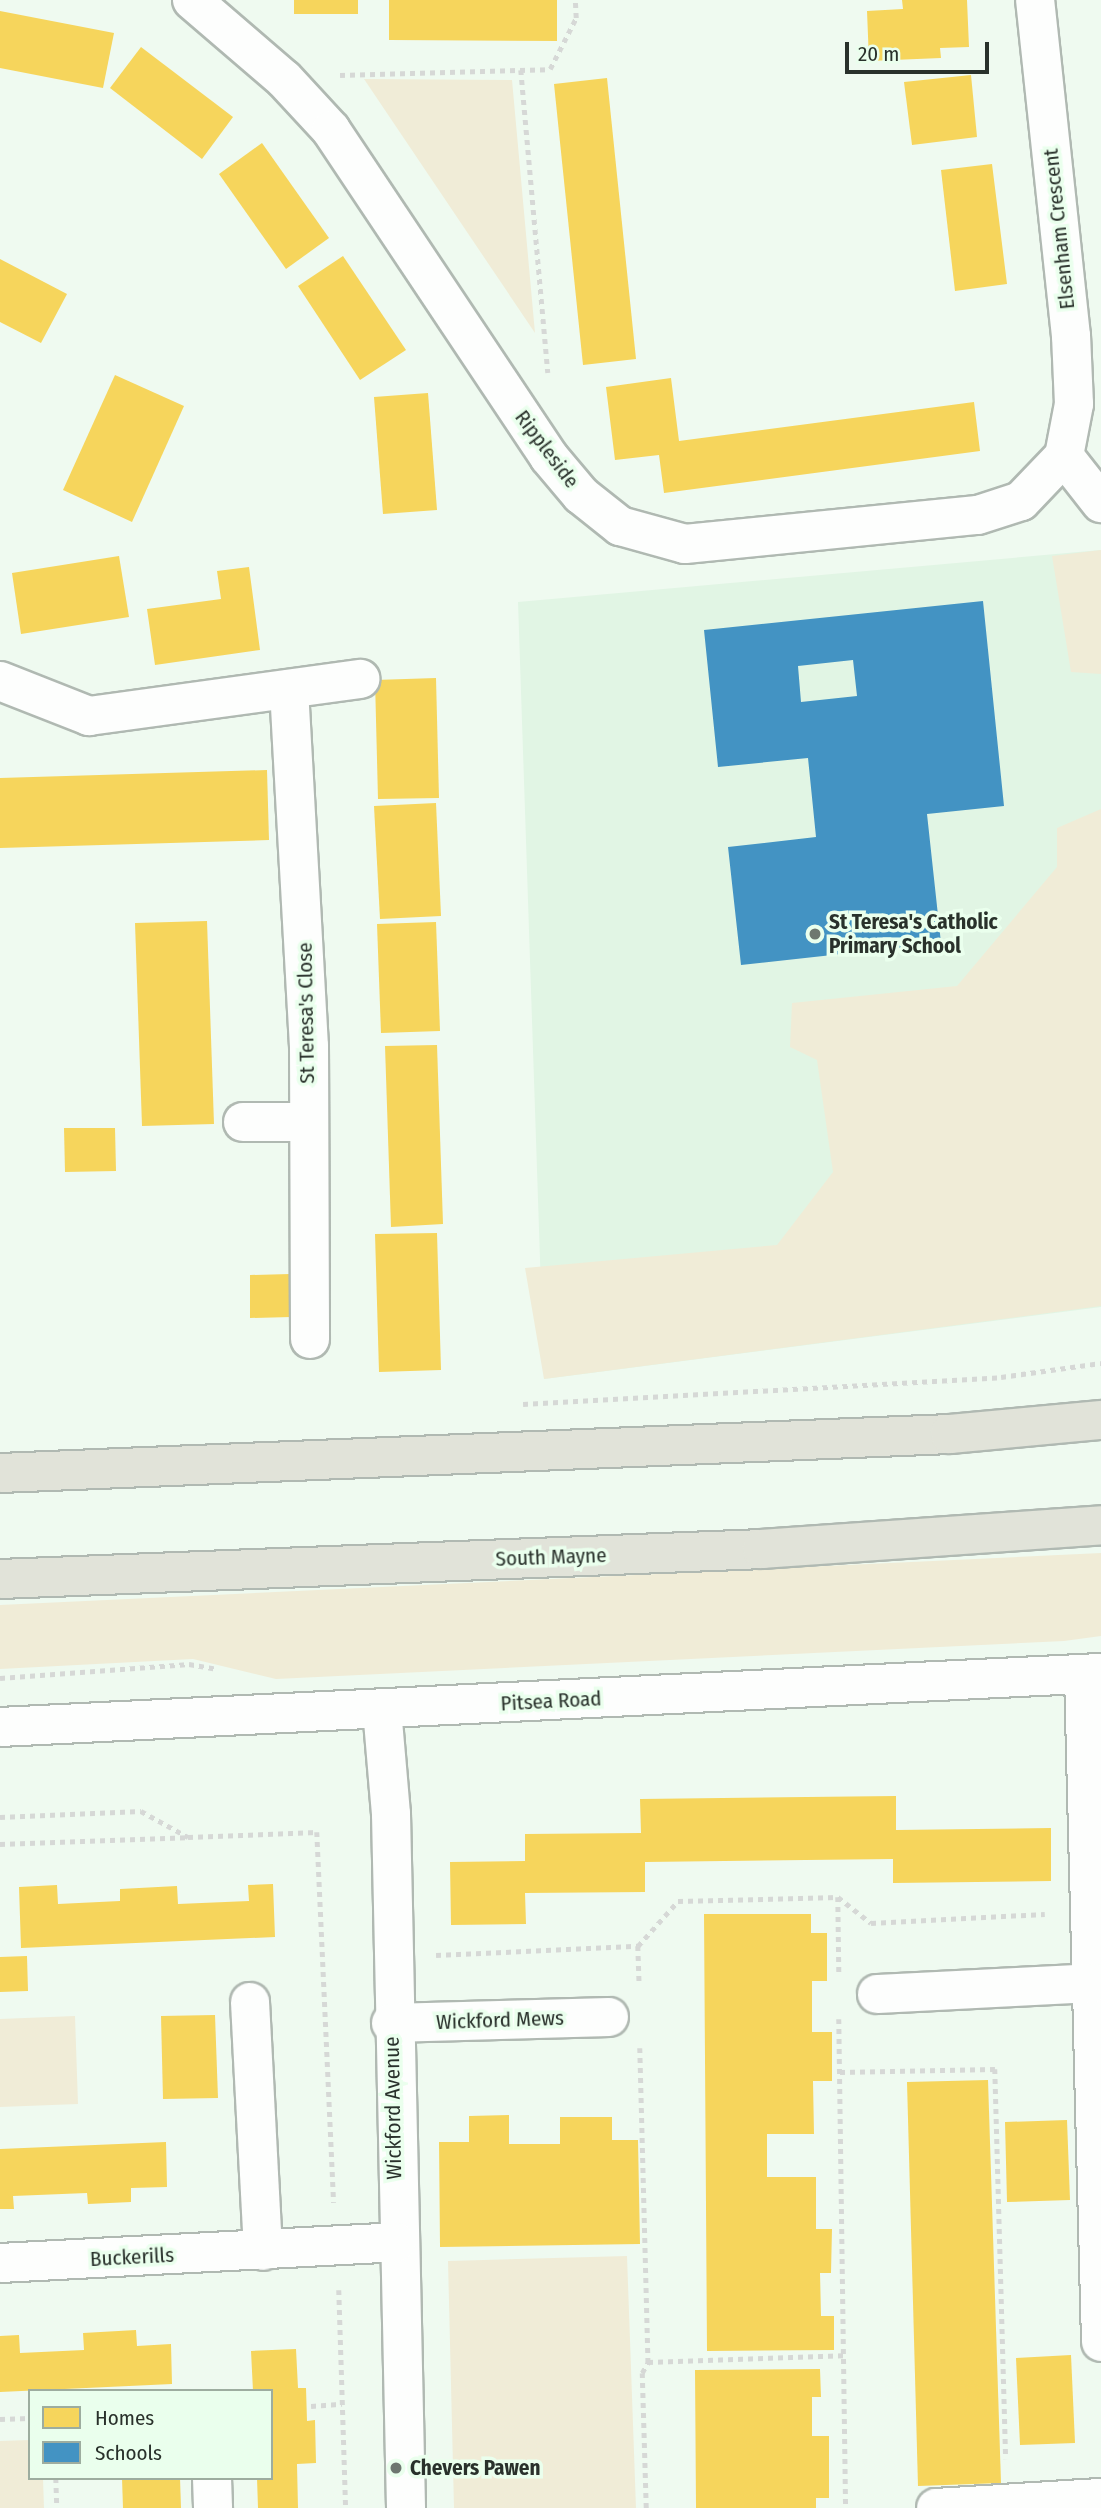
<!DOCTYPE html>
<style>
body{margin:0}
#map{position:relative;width:1101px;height:2508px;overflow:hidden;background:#effaf0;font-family:"Fira Sans Condensed",sans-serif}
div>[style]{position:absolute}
.built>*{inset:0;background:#e1f5e4}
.green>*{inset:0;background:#f0ecd7}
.homes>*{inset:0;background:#f6d55c}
.schools>*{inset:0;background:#4393c3}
.path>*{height:4.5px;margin-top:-2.25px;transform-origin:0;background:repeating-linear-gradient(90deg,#d6d8d6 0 5px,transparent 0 10px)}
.roads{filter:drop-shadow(2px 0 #b0b9b2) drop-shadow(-2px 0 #b0b9b2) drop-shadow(0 2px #b0b9b2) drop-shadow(0 -2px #b0b9b2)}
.street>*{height:38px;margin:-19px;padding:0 19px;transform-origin:19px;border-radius:19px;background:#fdfefd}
.primary>*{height:38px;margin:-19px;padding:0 19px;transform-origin:19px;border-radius:19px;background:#e1e3d9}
.dots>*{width:19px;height:19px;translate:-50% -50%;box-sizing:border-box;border:4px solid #eaffed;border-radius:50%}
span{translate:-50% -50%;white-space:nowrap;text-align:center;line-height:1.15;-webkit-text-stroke:7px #eaffed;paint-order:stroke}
.street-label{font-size:21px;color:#29312b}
.poi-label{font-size:21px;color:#29312b;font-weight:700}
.left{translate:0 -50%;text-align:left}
.legend{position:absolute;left:28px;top:2389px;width:245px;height:91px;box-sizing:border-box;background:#eaffed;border:2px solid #9dad9f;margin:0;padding:9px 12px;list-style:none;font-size:21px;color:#29312b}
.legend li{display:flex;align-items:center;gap:14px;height:35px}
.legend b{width:35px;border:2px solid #9dad9f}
.scale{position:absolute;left:845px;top:42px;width:144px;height:32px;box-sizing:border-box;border:4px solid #29312b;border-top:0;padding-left:9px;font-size:21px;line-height:24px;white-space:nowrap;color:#29312b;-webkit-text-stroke:5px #eaffed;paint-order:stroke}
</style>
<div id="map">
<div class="built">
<div style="clip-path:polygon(1101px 550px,1101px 1307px,544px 1379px,518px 602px)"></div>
</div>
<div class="green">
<div style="clip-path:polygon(364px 79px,512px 80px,535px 333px)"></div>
<div style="clip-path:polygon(1101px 550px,1101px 674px,1071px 672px,1052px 556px)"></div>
<div style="clip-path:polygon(1101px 809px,1101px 1306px,544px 1379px,525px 1268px,777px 1245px,833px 1172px,817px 1060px,790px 1047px,792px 1003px,957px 986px,1057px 867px,1057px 828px)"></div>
<div style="clip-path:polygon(1101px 1553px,1101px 1636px,1064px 1641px,276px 1679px,193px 1659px,0 1669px,0 1605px)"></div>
<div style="clip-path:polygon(75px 2016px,78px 2104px,0 2107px,0 2019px)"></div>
<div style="clip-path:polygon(627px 2256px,636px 2508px,454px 2508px,448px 2261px)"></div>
<div style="clip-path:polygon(30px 2440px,30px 2478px,43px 2478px,44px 2508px,0 2508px,0 2441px)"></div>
</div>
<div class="homes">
<div style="clip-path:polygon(294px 0,358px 0,358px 14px,294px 14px)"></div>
<div style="clip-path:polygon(389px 0,557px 0,557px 41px,389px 40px)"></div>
<div style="clip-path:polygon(902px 0,967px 0,969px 47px,940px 48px,941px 58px,869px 61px,867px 11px,903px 9px)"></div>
<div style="clip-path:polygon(0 11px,114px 33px,103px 88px,0 68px)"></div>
<div style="clip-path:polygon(141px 47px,233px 117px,202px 159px,110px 88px)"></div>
<div style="clip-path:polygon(971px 75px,977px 137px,912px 145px,904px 82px)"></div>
<div style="clip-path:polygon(607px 78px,636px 359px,583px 365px,554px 84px)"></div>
<div style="clip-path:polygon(262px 143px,329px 238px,286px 269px,219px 174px)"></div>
<div style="clip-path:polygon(992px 164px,1007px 284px,955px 291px,941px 170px)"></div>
<div style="clip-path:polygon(343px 256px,406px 350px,360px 380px,298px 286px)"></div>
<div style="clip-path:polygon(0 259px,67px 294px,41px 343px,0 322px)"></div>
<div style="clip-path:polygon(115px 375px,184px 406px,132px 522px,63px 490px)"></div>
<div style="clip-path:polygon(671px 378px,679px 441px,974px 402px,980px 451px,664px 493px,659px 455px,615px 460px,606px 387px)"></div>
<div style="clip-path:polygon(428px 393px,437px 510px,383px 514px,374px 397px)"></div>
<div style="clip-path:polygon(119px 556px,129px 617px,21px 634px,12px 573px)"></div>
<div style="clip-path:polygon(249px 567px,260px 650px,155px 665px,147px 609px,221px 599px,217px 571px)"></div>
<div style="clip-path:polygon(436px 678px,439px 798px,378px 799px,375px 680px)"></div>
<div style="clip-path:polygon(267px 770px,269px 840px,0 848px,0 778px)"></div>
<div style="clip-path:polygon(436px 803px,441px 916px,380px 919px,374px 806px)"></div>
<div style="clip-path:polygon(207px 921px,214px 1124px,142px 1126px,135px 923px)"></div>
<div style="clip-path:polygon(436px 922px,440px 1031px,381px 1033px,377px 924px)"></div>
<div style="clip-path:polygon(437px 1045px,443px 1224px,391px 1227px,385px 1046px)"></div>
<div style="clip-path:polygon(64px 1128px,115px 1128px,116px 1171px,65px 1172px)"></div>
<div style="clip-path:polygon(437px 1233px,441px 1370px,379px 1372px,375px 1234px)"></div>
<div style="clip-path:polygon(290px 1274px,291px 1317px,250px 1318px,250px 1275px)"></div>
<div style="clip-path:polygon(896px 1796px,896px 1830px,1051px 1828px,1051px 1881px,893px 1883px,893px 1859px,645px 1862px,645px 1892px,525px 1893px,526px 1924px,451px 1925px,450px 1862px,525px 1861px,525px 1834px,641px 1833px,640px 1799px)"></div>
<div style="clip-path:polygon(273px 1884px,275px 1937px,21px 1948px,19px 1887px,57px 1885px,58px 1904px,120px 1901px,120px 1889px,177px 1886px,178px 1904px,249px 1901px,248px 1885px)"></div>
<div style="clip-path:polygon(704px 1914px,811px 1914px,811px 1933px,827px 1933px,827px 1981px,812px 1981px,812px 2032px,832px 2032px,832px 2081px,813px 2081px,814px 2134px,767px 2134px,767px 2177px,816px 2177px,816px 2229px,832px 2229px,831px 2273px,820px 2273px,821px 2316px,834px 2316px,834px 2350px,707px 2351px)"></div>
<div style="clip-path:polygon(27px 1956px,28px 1991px,0 1992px,0 1957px)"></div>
<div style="clip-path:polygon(215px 2015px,218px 2098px,163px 2099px,161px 2016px)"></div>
<div style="clip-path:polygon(988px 2080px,1001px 2483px,918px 2486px,907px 2082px)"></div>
<div style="clip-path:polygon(509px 2115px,509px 2144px,560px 2144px,560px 2117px,612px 2117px,612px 2140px,638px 2140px,640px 2244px,440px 2247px,439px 2142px,469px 2142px,469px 2116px)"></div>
<div style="clip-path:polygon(1067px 2120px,1070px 2200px,1007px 2202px,1005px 2122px)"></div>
<div style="clip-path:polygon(166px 2142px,167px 2187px,131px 2188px,131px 2202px,88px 2204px,87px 2193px,13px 2196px,14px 2209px,0 2209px,0 2149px)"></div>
<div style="clip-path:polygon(136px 2330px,137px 2346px,171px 2344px,172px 2384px,0 2392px,0 2336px,19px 2335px,20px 2353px,84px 2350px,83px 2333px)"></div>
<div style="clip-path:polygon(296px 2349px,298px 2388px,306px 2388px,307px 2421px,315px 2420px,316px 2463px,297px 2464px,298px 2508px,258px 2508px,257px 2478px,271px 2478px,271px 2391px,253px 2391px,251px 2351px)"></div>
<div style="clip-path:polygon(1071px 2355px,1075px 2443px,1020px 2445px,1016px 2358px)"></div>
<div style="clip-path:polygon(820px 2369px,821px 2397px,812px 2397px,812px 2436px,829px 2436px,829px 2498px,816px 2498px,816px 2508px,696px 2508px,695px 2370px)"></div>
<div style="clip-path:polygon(122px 2478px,180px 2478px,181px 2508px,123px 2508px)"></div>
</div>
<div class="schools">
<div style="clip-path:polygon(evenodd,983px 601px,1004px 806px,927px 814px,941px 943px,741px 965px,728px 847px,816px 837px,808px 758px,718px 767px,704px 630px,983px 601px,853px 660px,857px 696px,801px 702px,798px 666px,853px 660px)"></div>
</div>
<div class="path">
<div style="left:521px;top:70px;width:304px;rotate:84.9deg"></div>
<div style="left:340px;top:75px;width:210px;rotate:-1.6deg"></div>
<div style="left:550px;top:69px;width:57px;rotate:-63deg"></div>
<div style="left:576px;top:18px;width:18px;rotate:-93deg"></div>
<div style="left:523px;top:1404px;width:479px;rotate:-3.2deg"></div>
<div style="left:1001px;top:1377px;width:101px;rotate:-8deg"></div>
<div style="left:0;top:1678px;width:190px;rotate:-4.2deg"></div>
<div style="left:189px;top:1664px;width:29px;rotate:10deg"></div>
<div style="left:0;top:1817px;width:141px;rotate:-2.4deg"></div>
<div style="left:141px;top:1811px;width:54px;rotate:29deg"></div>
<div style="left:188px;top:1837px;width:129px;rotate:-2.2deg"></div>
<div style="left:317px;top:1832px;width:371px;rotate:87.4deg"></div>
<div style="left:0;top:1844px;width:187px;rotate:-2.1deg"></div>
<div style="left:838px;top:1897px;width:75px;rotate:89.2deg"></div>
<div style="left:638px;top:1946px;width:38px;rotate:88deg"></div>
<div style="left:436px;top:1955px;width:202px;rotate:-2.6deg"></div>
<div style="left:638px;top:1946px;width:60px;rotate:-48.4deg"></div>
<div style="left:678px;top:1901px;width:160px;rotate:-1.4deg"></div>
<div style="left:838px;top:1897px;width:42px;rotate:38.2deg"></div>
<div style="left:871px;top:1923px;width:174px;rotate:-3deg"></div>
<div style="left:839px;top:2019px;width:489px;rotate:89.2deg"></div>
<div style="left:640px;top:2048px;width:314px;rotate:88.5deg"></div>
<div style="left:648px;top:2362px;width:196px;rotate:-2deg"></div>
<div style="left:840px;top:2072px;width:155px;rotate:-1.1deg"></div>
<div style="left:995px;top:2069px;width:390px;rotate:88.4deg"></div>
<div style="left:339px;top:2290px;width:218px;rotate:88.2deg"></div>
<div style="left:311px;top:2406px;width:31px;rotate:-4deg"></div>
<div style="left:0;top:2419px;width:30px;rotate:-2deg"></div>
<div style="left:56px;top:2478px;width:30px;rotate:88deg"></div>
<div style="left:646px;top:2508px;width:135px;rotate:-91.7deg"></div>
<div style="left:642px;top:2373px;width:13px;rotate:-61deg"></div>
</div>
<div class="roads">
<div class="street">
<div style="left:192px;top:0;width:121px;rotate:40.7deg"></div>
<div style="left:284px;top:79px;width:69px;rotate:47.3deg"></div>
<div style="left:331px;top:130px;width:393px;rotate:56.3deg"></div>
<div style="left:549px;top:457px;width:50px;rotate:49.9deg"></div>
<div style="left:581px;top:495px;width:50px;rotate:38.5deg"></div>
<div style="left:620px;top:526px;width:67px;rotate:15.5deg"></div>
<div style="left:685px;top:544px;width:294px;rotate:-5.7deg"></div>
<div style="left:978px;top:515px;width:45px;rotate:-18deg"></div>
<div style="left:1021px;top:501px;width:62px;rotate:-46.3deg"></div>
<div style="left:1064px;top:456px;width:53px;rotate:-79.1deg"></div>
<div style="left:1074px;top:404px;width:68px;rotate:-92.5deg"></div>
<div style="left:1071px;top:336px;width:338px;rotate:-96.1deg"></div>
<div style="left:1064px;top:456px;width:60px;rotate:51.8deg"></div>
<div style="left:0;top:681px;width:96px;rotate:21.5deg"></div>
<div style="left:89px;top:716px;width:274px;rotate:-7.8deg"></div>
<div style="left:289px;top:689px;width:358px;rotate:86.8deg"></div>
<div style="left:309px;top:1046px;width:293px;rotate:89.8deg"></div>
<div style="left:243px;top:1122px;width:63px"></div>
<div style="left:1084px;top:1675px;width:667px;rotate:88.54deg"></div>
<div style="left:382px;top:1709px;width:105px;rotate:85.1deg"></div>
<div style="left:391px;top:1814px;width:694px;rotate:88.76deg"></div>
<div style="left:0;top:1727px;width:1102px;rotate:-2.81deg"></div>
<div style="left:877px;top:1994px;width:216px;rotate:-2.9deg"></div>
<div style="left:250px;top:2002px;width:249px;rotate:87deg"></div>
<div style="left:391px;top:2023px;width:218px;rotate:-1.6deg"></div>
<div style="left:0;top:2263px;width:397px;rotate:-3deg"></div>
<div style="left:212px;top:2478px;width:30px;rotate:88deg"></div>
<div style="left:936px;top:2508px;width:165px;rotate:-3.5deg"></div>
</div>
<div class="primary">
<div style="left:0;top:1473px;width:951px;rotate:-2.35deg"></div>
<div style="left:950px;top:1434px;width:152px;rotate:-5.3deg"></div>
<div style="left:0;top:1579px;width:763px;rotate:-2.25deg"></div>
<div style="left:762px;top:1549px;width:340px;rotate:-4deg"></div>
</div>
</div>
<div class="dots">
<div style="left:815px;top:934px;background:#6e7770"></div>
<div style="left:396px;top:2468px;background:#6e7770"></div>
</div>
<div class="street-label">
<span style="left:1059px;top:229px;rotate:-96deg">Elsenham Crescent</span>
<span style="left:547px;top:449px;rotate:53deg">Rippleside</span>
<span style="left:306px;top:1013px;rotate:-91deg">St Teresa's Close</span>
<span style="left:551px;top:1557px;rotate:-2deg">South Mayne</span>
<span style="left:551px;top:1701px;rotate:-3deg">Pitsea Road</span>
<span style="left:500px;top:2020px;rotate:-2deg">Wickford Mews</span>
<span style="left:393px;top:2108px;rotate:-91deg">Wickford Avenue</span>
<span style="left:132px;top:2257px;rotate:-3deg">Buckerills</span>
</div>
<div class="poi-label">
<span class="left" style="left:829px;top:934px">St Teresa's Catholic<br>Primary School</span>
<span class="left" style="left:410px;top:2468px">Chevers Pawen</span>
</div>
<ul class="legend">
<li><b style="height:19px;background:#f6d55c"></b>Homes</li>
<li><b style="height:19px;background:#4393c3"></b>Schools</li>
</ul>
<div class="scale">20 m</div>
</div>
